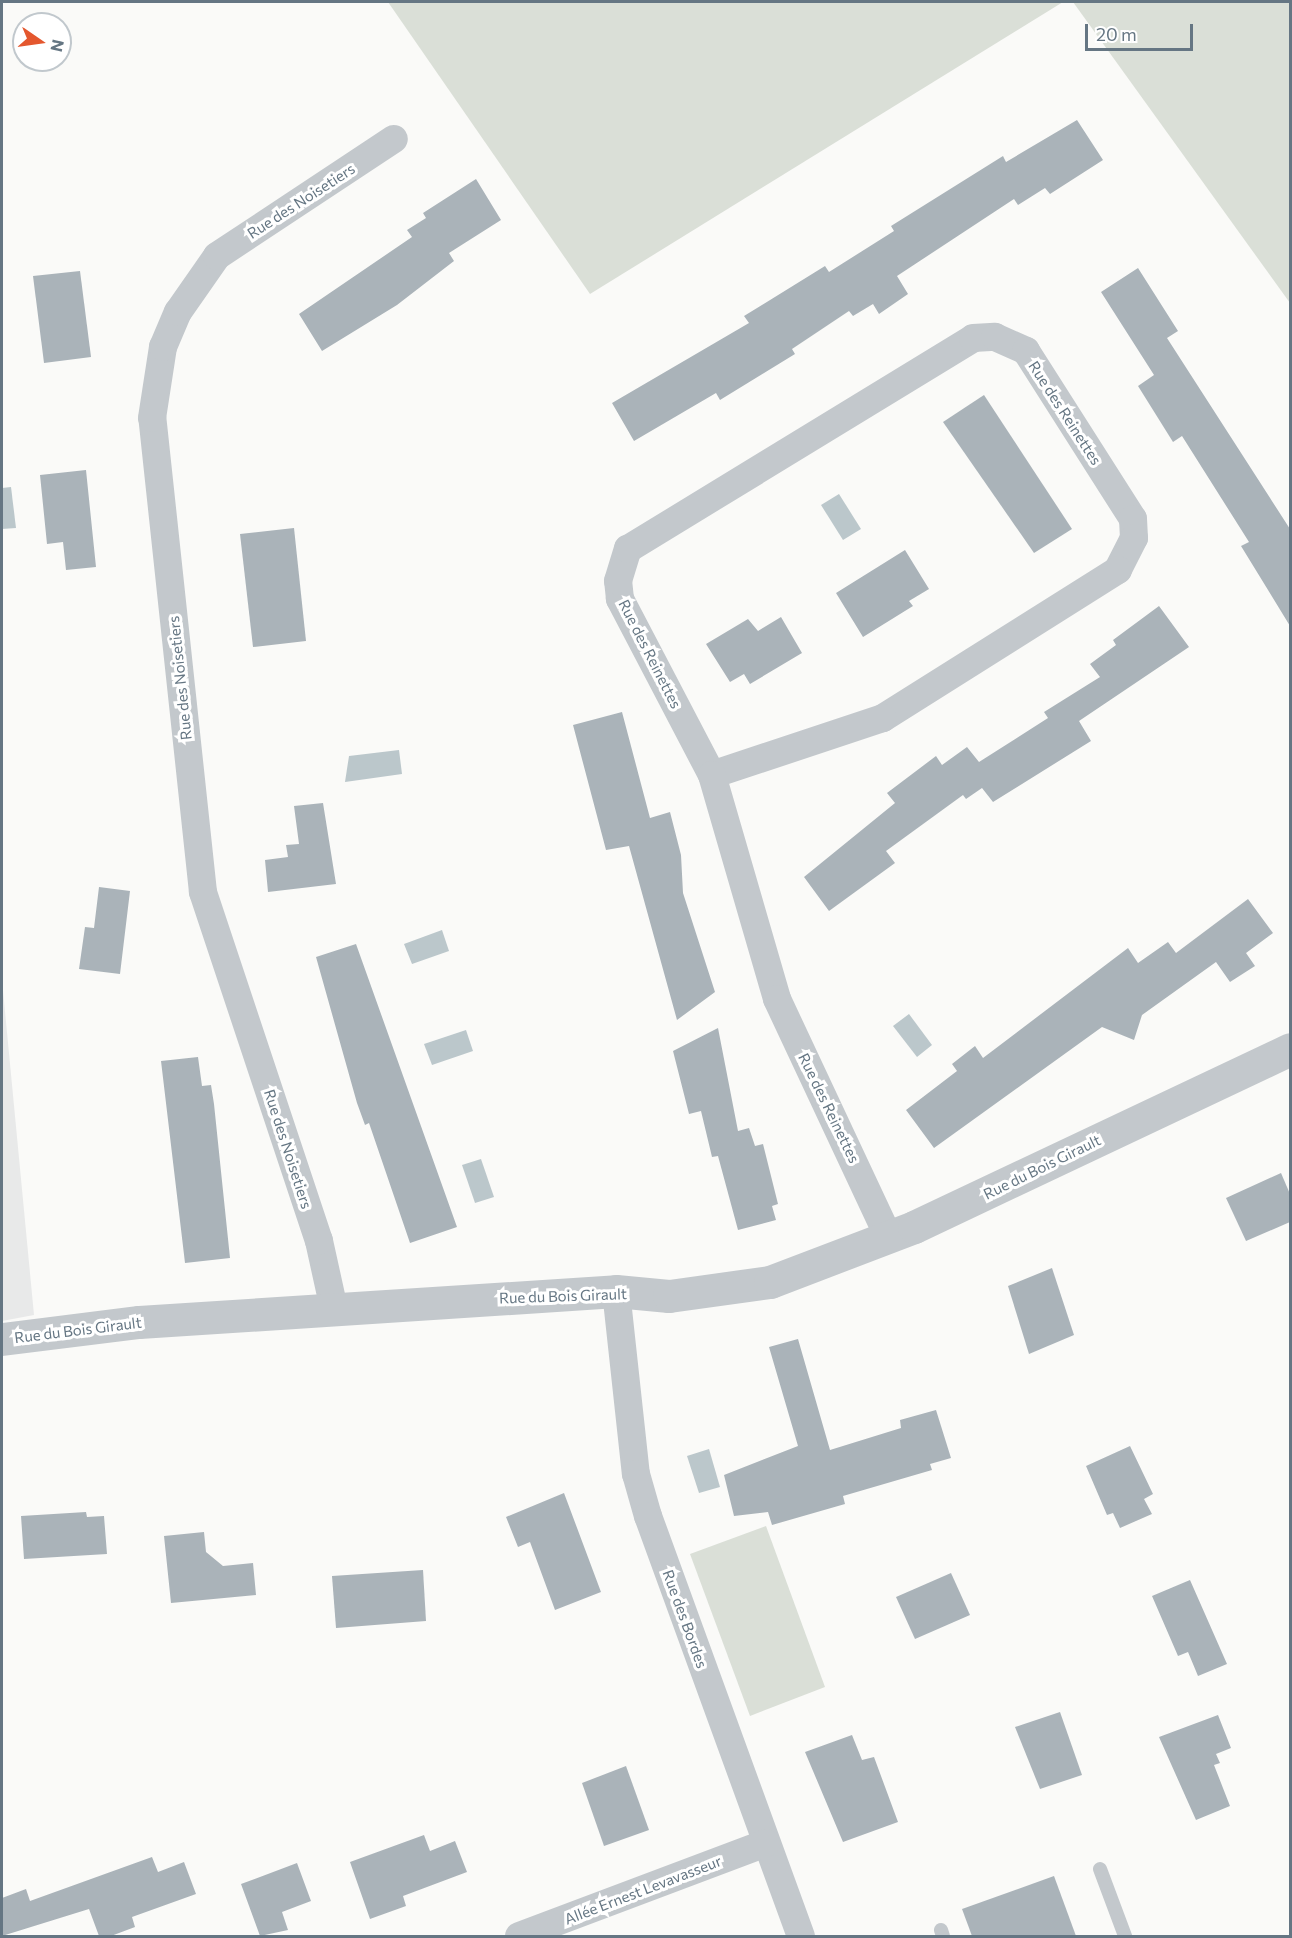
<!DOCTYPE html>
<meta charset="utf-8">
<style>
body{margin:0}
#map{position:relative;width:1292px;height:1938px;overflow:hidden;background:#fafaf8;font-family:Commissioner,sans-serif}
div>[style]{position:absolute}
.built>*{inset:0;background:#e8e9e9}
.green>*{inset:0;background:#dadfd7}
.water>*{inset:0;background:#bbc7cb}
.building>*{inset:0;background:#aab3b9}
.service>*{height:14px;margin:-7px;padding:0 7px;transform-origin:7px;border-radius:7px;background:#c3c8cc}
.minor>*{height:28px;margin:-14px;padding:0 14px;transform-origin:14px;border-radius:14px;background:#c3c8cc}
.tertiary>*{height:33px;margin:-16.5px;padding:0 16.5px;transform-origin:16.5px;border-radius:16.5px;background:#c3c8cc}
span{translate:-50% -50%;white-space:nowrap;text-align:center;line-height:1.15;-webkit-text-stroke:6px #fff;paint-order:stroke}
.street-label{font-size:15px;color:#657683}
.frame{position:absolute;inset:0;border:3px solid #657683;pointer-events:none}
.north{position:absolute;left:12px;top:12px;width:60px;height:60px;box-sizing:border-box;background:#fff;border:2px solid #c1c8cd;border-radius:50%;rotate:103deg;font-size:16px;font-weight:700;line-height:24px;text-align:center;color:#657683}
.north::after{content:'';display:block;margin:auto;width:21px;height:27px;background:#e4572e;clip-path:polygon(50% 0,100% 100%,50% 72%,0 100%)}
.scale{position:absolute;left:1085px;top:24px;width:108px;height:27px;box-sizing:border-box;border:3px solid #657683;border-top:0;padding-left:8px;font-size:18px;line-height:21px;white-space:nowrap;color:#657683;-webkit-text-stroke:4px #fff;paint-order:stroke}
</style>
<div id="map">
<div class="built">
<div style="clip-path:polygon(2px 980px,34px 1315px,2px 1321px)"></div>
</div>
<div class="green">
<div style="clip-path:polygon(388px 2px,1063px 2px,590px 294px)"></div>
<div style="clip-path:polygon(1073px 2px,1290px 2px,1290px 303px)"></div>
<div style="clip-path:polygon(766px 1526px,825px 1687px,750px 1716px,690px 1554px)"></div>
</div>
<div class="water">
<div style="clip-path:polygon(11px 487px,16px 528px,2px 529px,2px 488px)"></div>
<div style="clip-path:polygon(839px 494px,861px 529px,843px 540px,821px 505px)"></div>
<div style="clip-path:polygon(399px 750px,402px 774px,345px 782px,349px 756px)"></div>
<div style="clip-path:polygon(442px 930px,449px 951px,412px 964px,404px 944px)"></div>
<div style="clip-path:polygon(909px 1014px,932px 1045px,917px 1057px,893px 1026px)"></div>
<div style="clip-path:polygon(466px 1030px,473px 1051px,432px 1065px,424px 1044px)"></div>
<div style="clip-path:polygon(481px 1159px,494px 1197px,475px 1203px,462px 1165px)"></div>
<div style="clip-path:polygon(709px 1449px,720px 1487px,699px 1493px,687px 1456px)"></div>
</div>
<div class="building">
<div style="clip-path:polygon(1077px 120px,1103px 160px,1050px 194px,1045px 188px,1018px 205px,1014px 199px,897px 276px,908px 294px,879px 314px,873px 304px,853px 316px,849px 311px,792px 349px,795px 354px,720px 400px,716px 393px,634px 441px,612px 403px,749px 323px,744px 316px,825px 266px,829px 272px,894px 231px,891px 226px,1003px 156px,1006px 162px)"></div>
<div style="clip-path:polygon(476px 179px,501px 220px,449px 253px,454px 261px,397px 305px,322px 351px,299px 314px,412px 237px,407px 230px,426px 218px,423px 213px)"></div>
<div style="clip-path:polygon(1138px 268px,1178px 331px,1167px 338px,1290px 529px,1290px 626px,1241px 546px,1249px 542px,1182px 436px,1173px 442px,1138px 386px,1154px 375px,1101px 292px)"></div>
<div style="clip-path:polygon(80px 271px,91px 357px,44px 363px,33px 276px)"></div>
<div style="clip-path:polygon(984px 395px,1072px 529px,1034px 553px,943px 422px)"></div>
<div style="clip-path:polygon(86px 470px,96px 567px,66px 570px,63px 542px,47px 544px,40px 475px)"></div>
<div style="clip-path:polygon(294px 528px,306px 641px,253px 647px,240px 534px)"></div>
<div style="clip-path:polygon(905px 550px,929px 589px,909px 601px,913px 606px,863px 637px,836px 593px)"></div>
<div style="clip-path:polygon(1159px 606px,1189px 647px,1079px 721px,1091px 741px,993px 802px,982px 788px,966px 799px,963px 795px,886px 851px,895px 863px,829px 911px,804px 877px,895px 803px,887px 793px,936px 756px,942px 765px,967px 747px,979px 762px,1048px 718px,1044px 712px,1100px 677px,1090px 664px,1116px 645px,1113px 640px)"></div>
<div style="clip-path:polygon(781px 617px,802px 653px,750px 684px,744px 674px,730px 682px,706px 644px,748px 619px,758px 631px)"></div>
<div style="clip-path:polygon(622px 712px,650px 818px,670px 812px,681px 855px,683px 893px,715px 992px,677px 1020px,629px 846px,606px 850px,573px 725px)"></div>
<div style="clip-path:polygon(323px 803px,336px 884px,268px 892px,265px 860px,288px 857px,286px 845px,299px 844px,294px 806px)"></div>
<div style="clip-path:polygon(99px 887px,130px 891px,120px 974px,79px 969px,85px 927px,94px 928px)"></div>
<div style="clip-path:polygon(1248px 899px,1273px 933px,1246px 953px,1255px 966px,1230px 982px,1216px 962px,1142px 1015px,1134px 1040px,1102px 1027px,934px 1148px,906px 1110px,957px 1071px,952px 1064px,975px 1046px,983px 1058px,1128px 948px,1138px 963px,1168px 942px,1176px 953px)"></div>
<div style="clip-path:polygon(356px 944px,457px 1227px,410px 1243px,369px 1123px,365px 1125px,357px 1103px,316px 957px)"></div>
<div style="clip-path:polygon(718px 1028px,738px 1131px,749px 1128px,755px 1146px,763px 1144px,778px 1204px,772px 1206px,776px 1220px,738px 1230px,718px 1156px,712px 1157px,701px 1111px,689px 1114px,673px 1051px)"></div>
<div style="clip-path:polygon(198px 1057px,202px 1086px,211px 1085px,214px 1104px,230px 1258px,185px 1263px,161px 1061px)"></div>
<div style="clip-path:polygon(1281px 1173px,1290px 1194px,1290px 1222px,1246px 1241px,1226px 1198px)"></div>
<div style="clip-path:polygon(1052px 1268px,1074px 1335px,1029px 1354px,1008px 1286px)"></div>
<div style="clip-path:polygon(798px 1339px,830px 1450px,901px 1428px,900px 1420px,936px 1410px,951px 1458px,930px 1464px,932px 1470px,843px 1496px,845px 1504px,772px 1525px,768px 1512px,734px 1516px,724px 1475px,798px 1446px,769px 1347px)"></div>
<div style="clip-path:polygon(1130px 1446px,1153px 1494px,1144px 1499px,1152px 1514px,1120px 1528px,1113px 1513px,1107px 1515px,1086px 1466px)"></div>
<div style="clip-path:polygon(564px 1493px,601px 1592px,555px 1610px,530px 1542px,518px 1547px,506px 1517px)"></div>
<div style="clip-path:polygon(86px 1512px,87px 1517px,104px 1516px,107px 1554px,24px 1559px,21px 1516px)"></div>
<div style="clip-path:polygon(204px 1532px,206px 1552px,223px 1566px,253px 1563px,256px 1595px,171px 1603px,164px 1536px)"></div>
<div style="clip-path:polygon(423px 1570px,426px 1621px,336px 1628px,332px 1576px)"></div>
<div style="clip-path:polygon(951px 1573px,970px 1615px,915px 1639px,896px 1597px)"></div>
<div style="clip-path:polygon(1190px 1580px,1227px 1664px,1198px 1676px,1188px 1652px,1178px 1656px,1152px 1596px)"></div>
<div style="clip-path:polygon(1060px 1712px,1082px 1775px,1040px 1789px,1015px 1727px)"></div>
<div style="clip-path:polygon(1218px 1715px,1231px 1748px,1216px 1754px,1220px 1763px,1214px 1765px,1230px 1806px,1196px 1820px,1159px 1737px)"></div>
<div style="clip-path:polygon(852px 1735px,862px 1760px,874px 1757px,898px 1822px,843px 1842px,805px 1752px)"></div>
<div style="clip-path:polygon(626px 1766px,649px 1830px,604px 1846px,582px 1783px)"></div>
<div style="clip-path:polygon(424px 1835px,430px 1851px,455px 1841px,467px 1872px,403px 1896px,406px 1906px,370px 1919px,350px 1862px)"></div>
<div style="clip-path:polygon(152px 1857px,158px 1872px,184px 1862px,196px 1894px,132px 1917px,135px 1927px,111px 1936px,99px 1936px,89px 1909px,2px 1936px,2px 1898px,26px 1889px,30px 1901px)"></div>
<div style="clip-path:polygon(297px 1863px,311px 1901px,282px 1912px,288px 1930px,260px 1936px,241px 1884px)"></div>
<div style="clip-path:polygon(1054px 1876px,1076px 1936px,972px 1936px,962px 1909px)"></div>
</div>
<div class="service">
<div style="left:1100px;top:1869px;width:72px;rotate:69.5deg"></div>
<div style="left:941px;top:1930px;width:6px;rotate:72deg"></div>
</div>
<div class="minor">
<div style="left:712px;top:775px;width:199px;rotate:-117.6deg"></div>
<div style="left:620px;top:599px;width:18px;rotate:-96deg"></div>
<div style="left:618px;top:581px;width:34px;rotate:-73deg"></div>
<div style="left:628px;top:549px;width:404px;rotate:-31.4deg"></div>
<div style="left:973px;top:338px;width:22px;rotate:-3deg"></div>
<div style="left:995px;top:337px;width:34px;rotate:24deg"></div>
<div style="left:1026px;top:351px;width:199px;rotate:57.5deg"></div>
<div style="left:1133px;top:519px;width:19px;rotate:87deg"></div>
<div style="left:1134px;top:538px;width:36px;rotate:117deg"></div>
<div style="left:1118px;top:570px;width:278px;rotate:147.8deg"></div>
<div style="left:883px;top:718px;width:180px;rotate:161.6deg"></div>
<div style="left:712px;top:775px;width:233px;rotate:73.8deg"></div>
<div style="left:777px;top:999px;width:259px;rotate:64.9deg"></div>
<div style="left:616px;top:1291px;width:184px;rotate:83.8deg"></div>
<div style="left:636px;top:1474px;width:44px;rotate:74.1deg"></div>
<div style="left:648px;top:1516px;width:447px;rotate:70deg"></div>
<div style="left:334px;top:1309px;width:70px;rotate:-102.4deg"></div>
<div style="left:319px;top:1241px;width:368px;rotate:-108.4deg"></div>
<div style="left:203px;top:892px;width:477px;rotate:-96.1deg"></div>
<div style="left:152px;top:418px;width:72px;rotate:-81.2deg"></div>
<div style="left:163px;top:347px;width:38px;rotate:-67deg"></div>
<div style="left:178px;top:312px;width:68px;rotate:-55.1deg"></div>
<div style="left:217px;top:256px;width:212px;rotate:-33.5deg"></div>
<div style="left:519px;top:1936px;width:264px;rotate:-20.6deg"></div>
</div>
<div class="tertiary">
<div style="left:2px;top:1339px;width:138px;rotate:-7.1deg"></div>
<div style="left:139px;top:1322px;width:478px;rotate:-3.7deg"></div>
<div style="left:616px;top:1291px;width:53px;rotate:5.4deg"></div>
<div style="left:669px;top:1296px;width:102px;rotate:-7.9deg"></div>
<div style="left:770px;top:1282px;width:154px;rotate:-20.9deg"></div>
<div style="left:914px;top:1227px;width:416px;rotate:-25.3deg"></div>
</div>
<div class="street-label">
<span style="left:301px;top:201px;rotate:-33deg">Rue des Noisetiers</span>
<span style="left:1065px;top:413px;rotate:57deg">Rue des Reinettes</span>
<span style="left:650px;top:654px;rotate:63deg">Rue des Reinettes</span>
<span style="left:180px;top:678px;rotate:-96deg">Rue des Noisetiers</span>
<span style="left:829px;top:1108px;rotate:64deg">Rue des Reinettes</span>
<span style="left:288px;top:1149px;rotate:72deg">Rue des Noisetiers</span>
<span style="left:1042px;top:1167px;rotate:-26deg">Rue du Bois Girault</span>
<span style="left:563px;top:1296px;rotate:-2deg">Rue du Bois Girault</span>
<span style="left:78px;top:1330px;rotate:-7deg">Rue du Bois Girault</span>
<span style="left:685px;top:1619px;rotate:70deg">Rue des Bordes</span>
<span style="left:643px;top:1890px;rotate:-21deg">Allée Ernest Levavasseur</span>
</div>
<div class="frame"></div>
<div class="north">N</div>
<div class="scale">20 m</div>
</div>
